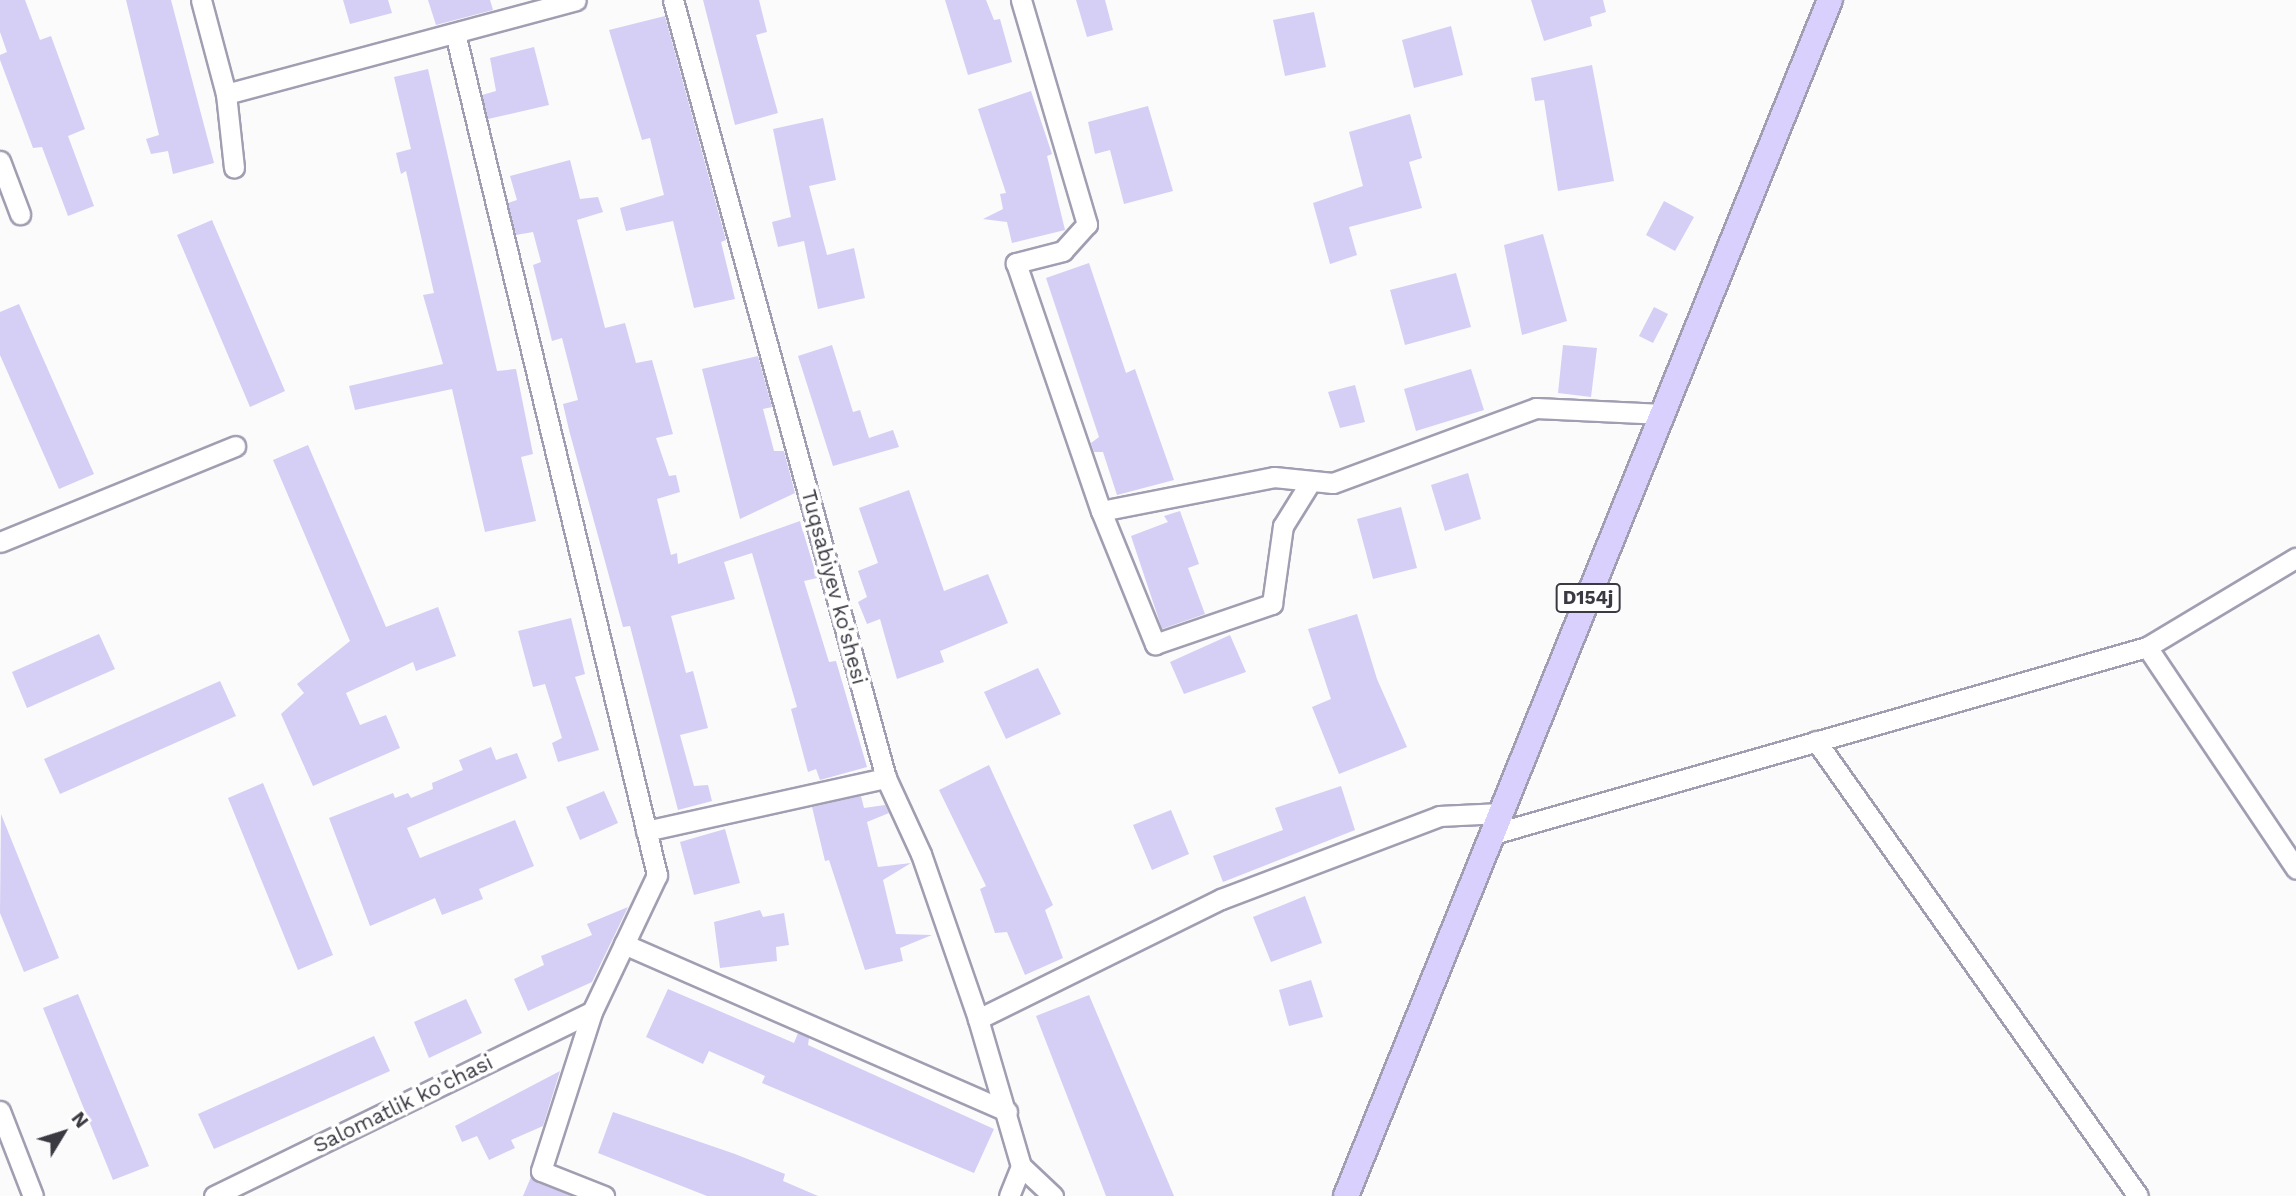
<!DOCTYPE html>
<style>
body{margin:0}
#map{position:relative;width:2296px;height:1196px;overflow:hidden;background:#fbfbfb;font-family:"Work Sans",sans-serif}
div>[style]{position:absolute}
.building>*{inset:0;background:#d5cef5}
.roads{filter:drop-shadow(2px 0 #a29eb2) drop-shadow(-2px 0 #a29eb2) drop-shadow(0 2px #a29eb2) drop-shadow(0 -2px #a29eb2)}
.minor>*{height:19px;margin:-9.5px;padding:0 9.5px;transform-origin:9.5px;border-radius:9.5px;background:#fff}
.major>*{height:24px;margin:-12px;padding:0 12px;transform-origin:12px;border-radius:12px;background:#dad0fe}
span{translate:-50% -50%;white-space:nowrap;text-align:center;line-height:1.15;-webkit-text-stroke:7px #fff;paint-order:stroke}
.shield-label span{padding:2px 5px;background:#fff;border:2px solid;border-radius:5px;-webkit-text-stroke-width:0}
.shield-label{font-size:19px;color:#3b3942;font-weight:700}
.street-label{font-size:21px;color:#3b3942}
.north{position:absolute;left:28px;top:1098px;width:70px;height:70px;-webkit-text-stroke:5px #fff;paint-order:stroke;rotate:52deg;font-size:19px;font-weight:700;line-height:28px;text-align:center;color:#3b3942}
.north::after{content:'';display:block;margin:auto;width:24px;height:32px;background:#3b3942;clip-path:polygon(50% 0,100% 100%,50% 72%,0 100%)}
</style>
<div id="map">
<div class="building">
<div style="clip-path:polygon(0 0,25px 0,40px 40px,51px 36px,85px 129px,68px 136px,94px 206px,68px 216px,42px 147px,33px 148px,0 60px,0 55px,7px 52px,0 32px)"></div>
<div style="clip-path:polygon(126px 0,171px 0,214px 163px,173px 174px,168px 151px,151px 154px,146px 139px,159px 135px)"></div>
<div style="clip-path:polygon(343px 0,388px 0,392px 13px,350px 24px)"></div>
<div style="clip-path:polygon(428px 0,490px 0,493px 10px,436px 25px)"></div>
<div style="clip-path:polygon(703px 0,759px 0,767px 32px,756px 35px,778px 113px,735px 125px)"></div>
<div style="clip-path:polygon(945px 0,986px 0,994px 20px,1000px 19px,1012px 62px,968px 75px)"></div>
<div style="clip-path:polygon(1076px 0,1105px 0,1113px 30px,1087px 37px)"></div>
<div style="clip-path:polygon(1531px 0,1603px 0,1606px 12px,1590px 17px,1592px 26px,1544px 41px)"></div>
<div style="clip-path:polygon(1314px 12px,1326px 67px,1285px 76px,1273px 20px)"></div>
<div style="clip-path:polygon(665px 16px,726px 240px,721px 242px,735px 299px,694px 308px,673px 221px,626px 231px,620px 208px,664px 195px,650px 138px,642px 140px,609px 30px)"></div>
<div style="clip-path:polygon(1451px 26px,1463px 75px,1414px 88px,1402px 40px)"></div>
<div style="clip-path:polygon(534px 47px,549px 105px,488px 119px,482px 95px,496px 91px,490px 58px)"></div>
<div style="clip-path:polygon(1592px 65px,1614px 181px,1558px 191px,1544px 100px,1535px 101px,1531px 78px)"></div>
<div style="clip-path:polygon(428px 69px,497px 371px,516px 369px,533px 454px,521px 457px,536px 521px,485px 532px,452px 389px,355px 410px,349px 386px,443px 364px,423px 295px,434px 293px,406px 171px,401px 174px,396px 153px,411px 149px,394px 77px)"></div>
<div style="clip-path:polygon(1031px 91px,1052px 154px,1047px 156px,1065px 230px,1012px 243px,1007px 222px,983px 219px,1003px 209px,1000px 194px,1006px 193px,978px 109px)"></div>
<div style="clip-path:polygon(1148px 106px,1173px 191px,1124px 204px,1110px 150px,1095px 154px,1088px 122px)"></div>
<div style="clip-path:polygon(1410px 114px,1422px 158px,1409px 162px,1422px 208px,1349px 227px,1357px 255px,1330px 264px,1313px 203px,1363px 186px,1349px 132px)"></div>
<div style="clip-path:polygon(823px 118px,836px 180px,809px 186px,827px 255px,854px 248px,865px 298px,818px 309px,804px 241px,778px 247px,772px 222px,791px 217px,773px 129px)"></div>
<div style="clip-path:polygon(570px 160px,580px 199px,598px 197px,603px 212px,577px 220px,605px 328px,625px 323px,636px 363px,652px 360px,673px 434px,656px 438px,669px 476px,676px 475px,680px 492px,657px 499px,671px 555px,677px 553px,678px 564px,800px 521px,817px 578px,804px 581px,829px 662px,836px 661px,867px 767px,820px 780px,816px 769px,808px 772px,791px 709px,797px 707px,752px 553px,724px 562px,735px 599px,671px 616px,686px 673px,693px 671px,708px 728px,680px 735px,694px 786px,708px 785px,712px 801px,678px 810px,630px 626px,623px 627px,569px 430px,563px 404px,578px 400px,562px 338px,552px 341px,533px 265px,541px 262px,533px 232px,516px 235px,508px 203px,517px 200px,510px 176px)"></div>
<div style="clip-path:polygon(1664px 201px,1694px 217px,1675px 251px,1646px 235px)"></div>
<div style="clip-path:polygon(212px 220px,285px 391px,250px 407px,177px 235px)"></div>
<div style="clip-path:polygon(1543px 234px,1567px 321px,1522px 335px,1504px 245px)"></div>
<div style="clip-path:polygon(1089px 263px,1126px 373px,1135px 369px,1174px 480px,1117px 495px,1103px 452px,1094px 452px,1091px 443px,1099px 437px,1046px 278px)"></div>
<div style="clip-path:polygon(1456px 273px,1471px 327px,1405px 345px,1390px 290px)"></div>
<div style="clip-path:polygon(19px 304px,94px 474px,59px 489px,0 355px,0 312px)"></div>
<div style="clip-path:polygon(1654px 307px,1668px 314px,1653px 343px,1639px 336px)"></div>
<div style="clip-path:polygon(832px 345px,853px 412px,860px 410px,869px 438px,893px 430px,899px 447px,833px 466px,798px 356px)"></div>
<div style="clip-path:polygon(1563px 345px,1597px 348px,1591px 397px,1558px 393px)"></div>
<div style="clip-path:polygon(758px 356px,772px 407px,763px 409px,774px 451px,784px 451px,795px 493px,740px 519px,702px 369px)"></div>
<div style="clip-path:polygon(1471px 369px,1484px 410px,1416px 431px,1404px 389px)"></div>
<div style="clip-path:polygon(1355px 385px,1365px 422px,1340px 428px,1328px 392px)"></div>
<div style="clip-path:polygon(308px 445px,386px 627px,438px 607px,456px 656px,416px 671px,413px 662px,346px 693px,360px 725px,386px 715px,400px 748px,313px 786px,281px 714px,304px 693px,297px 684px,350px 641px,273px 460px)"></div>
<div style="clip-path:polygon(1468px 473px,1481px 519px,1445px 531px,1431px 485px)"></div>
<div style="clip-path:polygon(909px 490px,944px 591px,988px 574px,1008px 623px,940px 651px,944px 662px,897px 679px,880px 619px,867px 624px,858px 602px,867px 597px,858px 571px,878px 563px,859px 508px)"></div>
<div style="clip-path:polygon(1401px 507px,1417px 568px,1373px 579px,1357px 519px)"></div>
<div style="clip-path:polygon(1180px 511px,1199px 564px,1188px 568px,1205px 614px,1162px 629px,1131px 536px,1168px 522px,1164px 516px)"></div>
<div style="clip-path:polygon(1357px 614px,1377px 679px,1407px 747px,1339px 774px,1312px 707px,1331px 699px,1308px 629px)"></div>
<div style="clip-path:polygon(571px 618px,585px 674px,575px 677px,599px 750px,558px 762px,552px 743px,562px 738px,545px 684px,533px 687px,518px 631px)"></div>
<div style="clip-path:polygon(99px 634px,115px 669px,27px 708px,12px 672px)"></div>
<div style="clip-path:polygon(1230px 635px,1246px 672px,1184px 694px,1170px 662px)"></div>
<div style="clip-path:polygon(1038px 668px,1061px 714px,1006px 739px,984px 692px)"></div>
<div style="clip-path:polygon(220px 681px,236px 716px,60px 794px,44px 759px)"></div>
<div style="clip-path:polygon(491px 747px,496px 760px,517px 753px,527px 778px,407px 828px,420px 858px,515px 820px,534px 866px,479px 889px,483px 899px,442px 915px,435px 898px,370px 926px,329px 818px,393px 793px,395px 798px,408px 793px,411px 798px,433px 789px,432px 783px,463px 770px,459px 760px)"></div>
<div style="clip-path:polygon(989px 765px,1053px 905px,1045px 910px,1063px 958px,1025px 975px,1007px 932px,995px 933px,980px 889px,986px 886px,939px 790px)"></div>
<div style="clip-path:polygon(263px 783px,333px 955px,298px 970px,228px 798px)"></div>
<div style="clip-path:polygon(1341px 786px,1355px 830px,1223px 882px,1213px 856px,1283px 830px,1275px 808px)"></div>
<div style="clip-path:polygon(604px 791px,618px 823px,580px 840px,566px 807px)"></div>
<div style="clip-path:polygon(861px 796px,864px 808px,885px 805px,889px 813px,867px 822px,878px 867px,911px 863px,883px 880px,896px 934px,932px 935px,900px 948px,903px 961px,865px 970px,829px 860px,825px 861px,812px 807px)"></div>
<div style="clip-path:polygon(1171px 810px,1189px 854px,1152px 870px,1133px 825px)"></div>
<div style="clip-path:polygon(1px 814px,59px 958px,24px 972px,0 913px)"></div>
<div style="clip-path:polygon(725px 829px,740px 883px,694px 895px,680px 842px)"></div>
<div style="clip-path:polygon(1305px 896px,1322px 943px,1271px 962px,1253px 917px)"></div>
<div style="clip-path:polygon(628px 907px,592px 982px,528px 1011px,514px 979px,544px 965px,541px 956px,592px 935px,587px 924px)"></div>
<div style="clip-path:polygon(760px 910px,763px 917px,784px 913px,789px 945px,776px 947px,777px 961px,720px 968px,714px 922px)"></div>
<div style="clip-path:polygon(1311px 980px,1323px 1017px,1289px 1026px,1279px 990px)"></div>
<div style="clip-path:polygon(668px 989px,794px 1043px,798px 1033px,809px 1038px,808px 1045px,994px 1129px,974px 1173px,762px 1083px,765px 1076px,709px 1051px,703px 1064px,646px 1037px)"></div>
<div style="clip-path:polygon(78px 994px,149px 1166px,113px 1180px,43px 1008px)"></div>
<div style="clip-path:polygon(1089px 995px,1174px 1196px,1106px 1196px,1036px 1016px)"></div>
<div style="clip-path:polygon(466px 999px,482px 1033px,429px 1058px,414px 1022px)"></div>
<div style="clip-path:polygon(374px 1036px,390px 1071px,214px 1149px,198px 1114px)"></div>
<div style="clip-path:polygon(560px 1071px,543px 1126px,511px 1140px,515px 1148px,489px 1160px,477px 1136px,462px 1142px,455px 1126px)"></div>
<div style="clip-path:polygon(613px 1112px,735px 1154px,785px 1174px,783px 1181px,818px 1196px,707px 1196px,598px 1153px)"></div>
<div style="clip-path:polygon(531px 1177px,536px 1182px,571px 1196px,523px 1196px)"></div>
</div>
<div class="roads">
<div class="minor">
<div style="left:201px;top:0;width:97px;rotate:75.1deg"></div>
<div style="left:226px;top:94px;width:74px;rotate:83.8deg"></div>
<div style="left:673px;top:0;width:807px;rotate:74.69deg"></div>
<div style="left:886px;top:778px;width:84px;rotate:65.3deg"></div>
<div style="left:921px;top:854px;width:175px;rotate:70.9deg"></div>
<div style="left:978px;top:1019px;width:153px;rotate:73.7deg"></div>
<div style="left:1021px;top:1166px;width:44px;rotate:43.2deg"></div>
<div style="left:1021px;top:0;width:234px;rotate:73.6deg"></div>
<div style="left:1087px;top:224px;width:36px;rotate:132deg"></div>
<div style="left:1063px;top:251px;width:49px;rotate:165.7deg"></div>
<div style="left:1016px;top:263px;width:262px;rotate:71.1deg"></div>
<div style="left:1101px;top:511px;width:144px;rotate:67.9deg"></div>
<div style="left:1155px;top:644px;width:124px;rotate:-18.9deg"></div>
<div style="left:1272px;top:604px;width:79px;rotate:-82deg"></div>
<div style="left:1283px;top:526px;width:53px;rotate:-58.1deg"></div>
<div style="left:455px;top:33px;width:866px;rotate:76.51deg"></div>
<div style="left:657px;top:875px;width:152px;rotate:115.4deg"></div>
<div style="left:592px;top:1012px;width:167px;rotate:107.8deg"></div>
<div style="left:541px;top:1171px;width:68px;rotate:21.6deg"></div>
<div style="left:226px;top:94px;width:362px;rotate:-15deg"></div>
<div style="left:0;top:161px;width:57px;rotate:69.3deg"></div>
<div style="left:1101px;top:511px;width:176px;rotate:-11.1deg"></div>
<div style="left:1274px;top:477px;width:59px;rotate:5.8deg"></div>
<div style="left:1333px;top:483px;width:216px;rotate:-20.3deg"></div>
<div style="left:1536px;top:408px;width:127px;rotate:2.7deg"></div>
<div style="left:0;top:542px;width:254px;rotate:-22.2deg"></div>
<div style="left:2147px;top:647px;width:267px;rotate:56.1deg"></div>
<div style="left:1816px;top:741px;width:557px;rotate:54.71deg"></div>
<div style="left:646px;top:831px;width:246px;rotate:-12.5deg"></div>
<div style="left:1493px;top:834px;width:680px;rotate:-15.96deg"></div>
<div style="left:2147px;top:647px;width:174px;rotate:-30.9deg"></div>
<div style="left:624px;top:944px;width:418px;rotate:23.6deg"></div>
<div style="left:978px;top:1019px;width:271px;rotate:-26.3deg"></div>
<div style="left:1221px;top:899px;width:233px;rotate:-20.8deg"></div>
<div style="left:1439px;top:816px;width:62px;rotate:-2.8deg"></div>
<div style="left:0;top:1111px;width:91px;rotate:68.8deg"></div>
<div style="left:214px;top:1196px;width:420px;rotate:-26deg"></div>
<div style="left:1009px;top:1196px;width:32px;rotate:-68deg"></div>
</div>
<div class="major">
<div style="left:1346px;top:1196px;width:1290px;rotate:-67.97deg"></div>
</div>
</div>
<div class="shield-label">
<span style="left:1588px;top:598px">D154j</span>
</div>
<div class="street-label">
<span style="left:834px;top:587px;rotate:75deg">Tuqsabiyev ko'shesi</span>
<span style="left:403px;top:1104px;rotate:-26deg">Salomatlik ko'chasi</span>
</div>
<div class="north">N</div>
</div>
